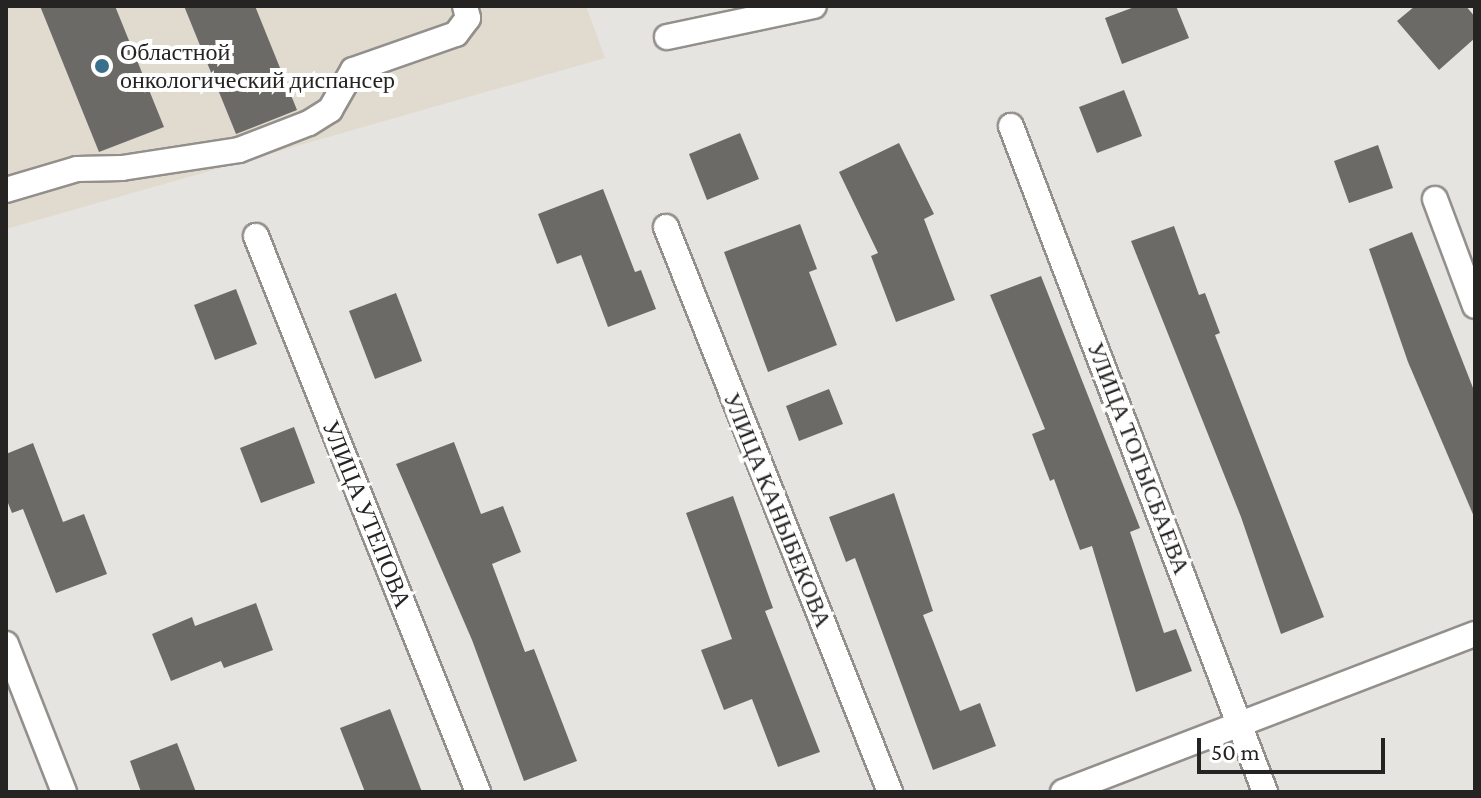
<!DOCTYPE html>
<meta charset="utf-8">
<style>
body{margin:0}
#map{position:relative;width:1481px;height:798px;overflow:hidden;background:#e6e4e0;font-family:"Crimson Pro",serif}
div>[style]{position:absolute}
.built>*{inset:0;background:#e0dacf}
.building>*{inset:0;background:#6c6a67}
.roads{filter:drop-shadow(2px 0 #93908c) drop-shadow(-2px 0 #93908c) drop-shadow(0 2px #93908c) drop-shadow(0 -2px #93908c)}
.minor>*{height:24px;margin:-12px;padding:0 12px;transform-origin:12px;border-radius:12px;background:#fff}
.dots>*{width:22px;height:22px;translate:-50% -50%;box-sizing:border-box;border:4px solid #fff;border-radius:50%}
span{translate:-50% -50%;white-space:nowrap;text-align:center;line-height:1.15;-webkit-text-stroke:8px #fff;paint-order:stroke}
.poi-label{font-size:24px;color:#252423}
.left{translate:0 -50%;text-align:left}
.street-label{font-size:24px;color:#252423}
.frame{position:absolute;inset:0;border:8px solid #252423;pointer-events:none}
.scale{position:absolute;left:1197px;top:738px;width:188px;height:36px;box-sizing:border-box;border:4px solid #252423;border-top:0;padding-left:10px;font-size:24px;line-height:28px;white-space:nowrap;color:#252423;-webkit-text-stroke:6px #fff;paint-order:stroke}
</style>
<div id="map">
<div class="built">
<div style="clip-path:polygon(6px 6px,586px 6px,605px 58px,6px 229px)"></div>
</div>
<div class="building">
<div style="clip-path:polygon(40px 6px,115px 6px,164px 127px,99px 152px)"></div>
<div style="clip-path:polygon(184px 6px,255px 6px,297px 110px,236px 134px)"></div>
<div style="clip-path:polygon(1137px 6px,1176px 6px,1189px 38px,1122px 64px,1105px 18px)"></div>
<div style="clip-path:polygon(1415px 6px,1466px 6px,1475px 17px,1475px 38px,1439px 70px,1397px 21px)"></div>
<div style="clip-path:polygon(1124px 90px,1142px 136px,1097px 153px,1079px 107px)"></div>
<div style="clip-path:polygon(740px 133px,759px 179px,707px 200px,689px 154px)"></div>
<div style="clip-path:polygon(899px 143px,934px 214px,924px 219px,955px 300px,896px 322px,871px 256px,878px 253px,839px 172px)"></div>
<div style="clip-path:polygon(1378px 145px,1393px 188px,1349px 203px,1334px 161px)"></div>
<div style="clip-path:polygon(603px 189px,635px 272px,641px 270px,656px 309px,608px 327px,581px 255px,557px 264px,538px 214px)"></div>
<div style="clip-path:polygon(800px 224px,817px 269px,809px 272px,837px 345px,768px 372px,724px 252px)"></div>
<div style="clip-path:polygon(1174px 226px,1199px 295px,1205px 293px,1220px 333px,1215px 335px,1324px 617px,1281px 634px,1241px 517px,1131px 241px)"></div>
<div style="clip-path:polygon(1412px 232px,1475px 393px,1475px 519px,1408px 362px,1369px 249px)"></div>
<div style="clip-path:polygon(1041px 276px,1140px 528px,1130px 532px,1164px 633px,1176px 629px,1192px 671px,1136px 692px,1092px 546px,1080px 550px,1054px 479px,1050px 481px,1032px 434px,1045px 429px,990px 295px)"></div>
<div style="clip-path:polygon(236px 289px,257px 344px,215px 360px,194px 305px)"></div>
<div style="clip-path:polygon(396px 293px,422px 361px,375px 379px,349px 311px)"></div>
<div style="clip-path:polygon(829px 389px,843px 424px,799px 441px,786px 406px)"></div>
<div style="clip-path:polygon(294px 427px,315px 483px,261px 503px,240px 448px)"></div>
<div style="clip-path:polygon(454px 442px,481px 514px,503px 506px,521px 552px,492px 564px,525px 652px,534px 649px,577px 761px,524px 781px,472px 640px,396px 464px)"></div>
<div style="clip-path:polygon(33px 443px,63px 522px,84px 514px,107px 574px,56px 593px,23px 509px,12px 513px,6px 498px,6px 454px)"></div>
<div style="clip-path:polygon(894px 493px,933px 611px,923px 615px,960px 711px,980px 703px,996px 746px,933px 770px,855px 558px,846px 562px,829px 517px)"></div>
<div style="clip-path:polygon(733px 496px,773px 608px,765px 611px,820px 752px,778px 767px,752px 699px,724px 710px,701px 650px,732px 639px,686px 513px)"></div>
<div style="clip-path:polygon(256px 603px,273px 650px,224px 668px,221px 661px,171px 681px,152px 634px,192px 617px,195px 626px)"></div>
<div style="clip-path:polygon(390px 709px,422px 792px,365px 792px,340px 728px)"></div>
<div style="clip-path:polygon(177px 743px,196px 792px,141px 792px,130px 761px)"></div>
</div>
<div class="roads">
<div class="minor">
<div style="left:667px;top:37px;width:150px;rotate:-11.9deg"></div>
<div style="left:1011px;top:126px;width:713px;rotate:69.12deg"></div>
<div style="left:6px;top:190px;width:74px;rotate:-16.5deg"></div>
<div style="left:77px;top:169px;width:45px;rotate:-1.3deg"></div>
<div style="left:122px;top:168px;width:118px;rotate:-8.7deg"></div>
<div style="left:239px;top:150px;width:75px;rotate:-21.1deg"></div>
<div style="left:309px;top:123px;width:25px;rotate:-32deg"></div>
<div style="left:330px;top:110px;width:46px;rotate:-60.1deg"></div>
<div style="left:353px;top:70px;width:109px;rotate:-19.3deg"></div>
<div style="left:456px;top:34px;width:20px;rotate:-53deg"></div>
<div style="left:468px;top:18px;width:12px;rotate:-104deg"></div>
<div style="left:1435px;top:199px;width:114px;rotate:69.5deg"></div>
<div style="left:666px;top:227px;width:608px;rotate:68.37deg"></div>
<div style="left:256px;top:236px;width:599px;rotate:68.23deg"></div>
<div style="left:6px;top:644px;width:159px;rotate:68.6deg"></div>
<div style="left:1063px;top:792px;width:441px;rotate:-21deg"></div>
</div>
</div>
<div class="dots">
<div style="left:102px;top:66px;background:#38708b"></div>
</div>
<div class="poi-label">
<span class="left" style="left:120px;top:66px">Областной<br>онкологический диспансер</span>
</div>
<div class="street-label">
<span style="left:1139px;top:458px;rotate:69deg">УЛИЦА ТОГЫСБАЕВА</span>
<span style="left:778px;top:510px;rotate:68deg">УЛИЦА КАНЫБЕКОВА</span>
<span style="left:367px;top:514px;rotate:68deg">УЛИЦА УТЕПОВА</span>
</div>
<div class="frame"></div>
<div class="scale">50 m</div>
</div>
